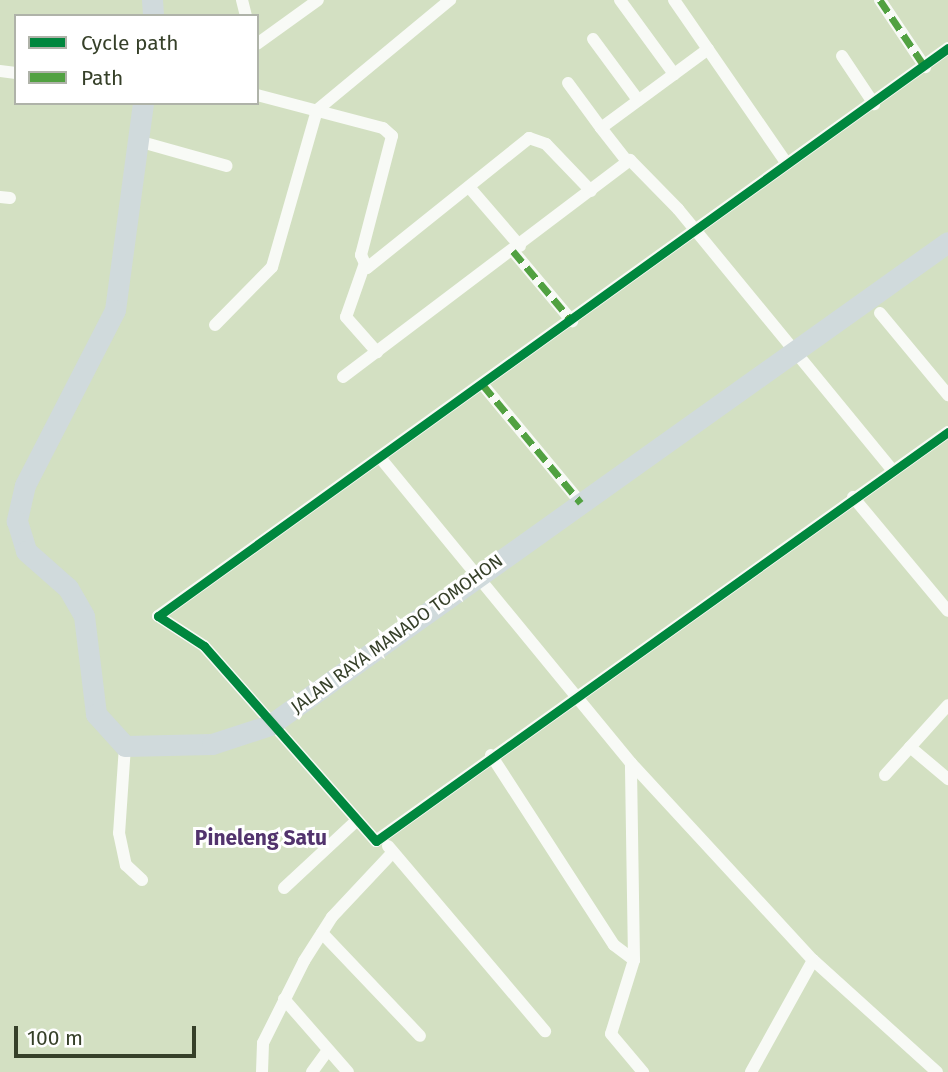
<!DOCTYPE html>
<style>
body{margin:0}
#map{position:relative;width:948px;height:1072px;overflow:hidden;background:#d3e0c2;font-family:"Fira Sans",sans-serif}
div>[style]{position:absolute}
.minor>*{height:12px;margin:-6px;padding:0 6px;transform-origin:6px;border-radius:6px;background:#f8faf6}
.trunk>*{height:21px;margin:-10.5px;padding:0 10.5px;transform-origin:10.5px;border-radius:10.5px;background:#d0dadc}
.quiet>*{height:7px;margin-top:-3.5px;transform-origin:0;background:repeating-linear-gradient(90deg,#51a141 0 14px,transparent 0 21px)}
.cycleway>*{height:9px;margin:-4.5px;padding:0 4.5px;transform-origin:4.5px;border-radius:4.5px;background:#00873e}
span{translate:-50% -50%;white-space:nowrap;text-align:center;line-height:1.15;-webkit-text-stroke:6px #fff;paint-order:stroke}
.street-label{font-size:18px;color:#364029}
.quarter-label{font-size:21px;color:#52336d;font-weight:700}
.legend{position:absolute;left:14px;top:14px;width:245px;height:91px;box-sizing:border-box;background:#fff;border:2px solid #afb3a9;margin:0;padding:9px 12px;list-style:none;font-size:21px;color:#364029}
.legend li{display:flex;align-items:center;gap:14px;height:35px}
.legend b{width:35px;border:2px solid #afb3a9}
.scale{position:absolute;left:14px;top:1026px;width:182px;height:32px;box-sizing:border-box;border:4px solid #364029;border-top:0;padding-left:9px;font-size:21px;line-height:24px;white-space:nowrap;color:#364029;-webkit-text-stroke:5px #fff;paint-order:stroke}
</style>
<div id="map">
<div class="minor">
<div style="left:242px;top:0;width:16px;rotate:76deg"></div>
<div style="left:620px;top:0;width:92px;rotate:53.9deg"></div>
<div style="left:674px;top:0;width:199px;rotate:55.4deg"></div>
<div style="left:880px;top:0;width:81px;rotate:56.1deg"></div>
<div style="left:593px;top:39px;width:76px;rotate:53.6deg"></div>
<div style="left:257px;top:44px;width:75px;rotate:-35.8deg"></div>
<div style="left:948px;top:48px;width:973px;rotate:144.28deg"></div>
<div style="left:158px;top:616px;width:55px;rotate:33.1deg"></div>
<div style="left:204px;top:646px;width:260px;rotate:48.6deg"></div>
<div style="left:376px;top:841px;width:703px;rotate:-35.57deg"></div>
<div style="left:842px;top:56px;width:58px;rotate:56.3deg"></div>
<div style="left:0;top:71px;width:16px;rotate:7deg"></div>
<div style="left:568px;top:83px;width:56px;rotate:53.7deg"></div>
<div style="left:601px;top:128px;width:133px;rotate:-36.4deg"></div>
<div style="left:257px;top:95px;width:130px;rotate:14.7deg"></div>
<div style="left:383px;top:128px;width:12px;rotate:42deg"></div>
<div style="left:392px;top:136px;width:123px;rotate:104.6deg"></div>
<div style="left:361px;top:255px;width:14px;rotate:65deg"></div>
<div style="left:367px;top:268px;width:208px;rotate:-38.7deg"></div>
<div style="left:529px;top:138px;width:18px;rotate:19deg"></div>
<div style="left:546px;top:144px;width:65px;rotate:46.2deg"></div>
<div style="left:601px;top:128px;width:41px;rotate:52deg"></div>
<div style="left:138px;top:141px;width:92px;rotate:15.7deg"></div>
<div style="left:469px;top:187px;width:78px;rotate:49.2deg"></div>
<div style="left:0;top:197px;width:10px;rotate:6deg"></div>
<div style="left:513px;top:251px;width:92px;rotate:49.9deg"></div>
<div style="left:364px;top:266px;width:54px;rotate:109.4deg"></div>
<div style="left:346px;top:317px;width:47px;rotate:48.5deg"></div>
<div style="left:880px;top:313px;width:107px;rotate:50.3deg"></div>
<div style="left:215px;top:325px;width:81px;rotate:-45.5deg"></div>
<div style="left:272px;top:267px;width:163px;rotate:-74deg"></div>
<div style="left:317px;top:110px;width:173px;rotate:-39.6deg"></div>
<div style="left:343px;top:377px;width:360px;rotate:-37.1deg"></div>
<div style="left:630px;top:160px;width:69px;rotate:45.6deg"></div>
<div style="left:678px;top:209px;width:339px;rotate:50.6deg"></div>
<div style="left:483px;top:385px;width:153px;rotate:50.3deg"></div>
<div style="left:382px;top:460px;width:392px;rotate:50.6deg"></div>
<div style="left:631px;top:763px;width:268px;rotate:47.3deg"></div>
<div style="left:813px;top:960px;width:167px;rotate:42.1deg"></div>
<div style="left:853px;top:497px;width:148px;rotate:50.2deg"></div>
<div style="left:125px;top:746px;width:87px;rotate:93.9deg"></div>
<div style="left:119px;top:833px;width:33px;rotate:78deg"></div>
<div style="left:126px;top:865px;width:22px;rotate:43deg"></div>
<div style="left:910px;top:747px;width:50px;rotate:40.1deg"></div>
<div style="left:491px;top:755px;width:226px;rotate:57.1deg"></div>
<div style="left:614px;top:945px;width:25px;rotate:37deg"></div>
<div style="left:634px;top:960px;width:197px;rotate:-90.9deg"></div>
<div style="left:885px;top:775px;width:94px;rotate:-48deg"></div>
<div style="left:388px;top:846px;width:243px;rotate:49.7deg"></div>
<div style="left:284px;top:888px;width:96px;rotate:-42.9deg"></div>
<div style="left:322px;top:933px;width:142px;rotate:46.4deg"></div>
<div style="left:634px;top:960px;width:77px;rotate:107.3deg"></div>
<div style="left:611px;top:1034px;width:50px;rotate:49.9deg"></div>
<div style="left:284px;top:999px;width:97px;rotate:48.8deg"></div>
<div style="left:262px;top:1072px;width:29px;rotate:-88deg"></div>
<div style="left:263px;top:1043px;width:92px;rotate:-63.4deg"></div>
<div style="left:304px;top:961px;width:52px;rotate:-57.5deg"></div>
<div style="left:332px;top:917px;width:88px;rotate:-46.8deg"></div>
<div style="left:312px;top:1072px;width:27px;rotate:-54deg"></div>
<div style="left:751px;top:1072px;width:128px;rotate:-61deg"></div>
</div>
<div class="trunk">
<div style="left:152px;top:0;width:16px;rotate:86deg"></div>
<div style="left:143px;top:103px;width:209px;rotate:97.7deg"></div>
<div style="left:115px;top:310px;width:197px;rotate:117.2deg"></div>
<div style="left:25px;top:485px;width:37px;rotate:103deg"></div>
<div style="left:17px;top:521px;width:31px;rotate:73deg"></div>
<div style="left:26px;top:551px;width:56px;rotate:41.4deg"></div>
<div style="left:68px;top:588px;width:32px;rotate:60deg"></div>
<div style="left:84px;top:616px;width:99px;rotate:83deg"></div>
<div style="left:96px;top:714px;width:43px;rotate:47.8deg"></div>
<div style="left:125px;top:746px;width:87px;rotate:-1.3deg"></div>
<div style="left:212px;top:744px;width:61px;rotate:-18.1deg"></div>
<div style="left:270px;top:725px;width:832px;rotate:-35.47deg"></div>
</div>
<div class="quiet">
<div style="left:880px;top:0;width:81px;rotate:56.1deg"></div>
<div style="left:513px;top:251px;width:92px;rotate:49.9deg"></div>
<div style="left:483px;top:385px;width:153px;rotate:50.3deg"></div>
</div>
<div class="cycleway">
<div style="left:948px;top:48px;width:973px;rotate:144.28deg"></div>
<div style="left:158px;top:616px;width:55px;rotate:33.1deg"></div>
<div style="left:204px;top:646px;width:260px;rotate:48.6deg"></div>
<div style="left:376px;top:841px;width:703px;rotate:-35.57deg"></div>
</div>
<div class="street-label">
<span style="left:397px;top:634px;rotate:-36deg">JALAN RAYA MANADO TOMOHON</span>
</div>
<div class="quarter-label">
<span style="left:261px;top:838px">Pineleng Satu</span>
</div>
<ul class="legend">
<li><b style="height:9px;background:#00873e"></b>Cycle path</li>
<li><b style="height:9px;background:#51a141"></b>Path</li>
</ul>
<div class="scale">100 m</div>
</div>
